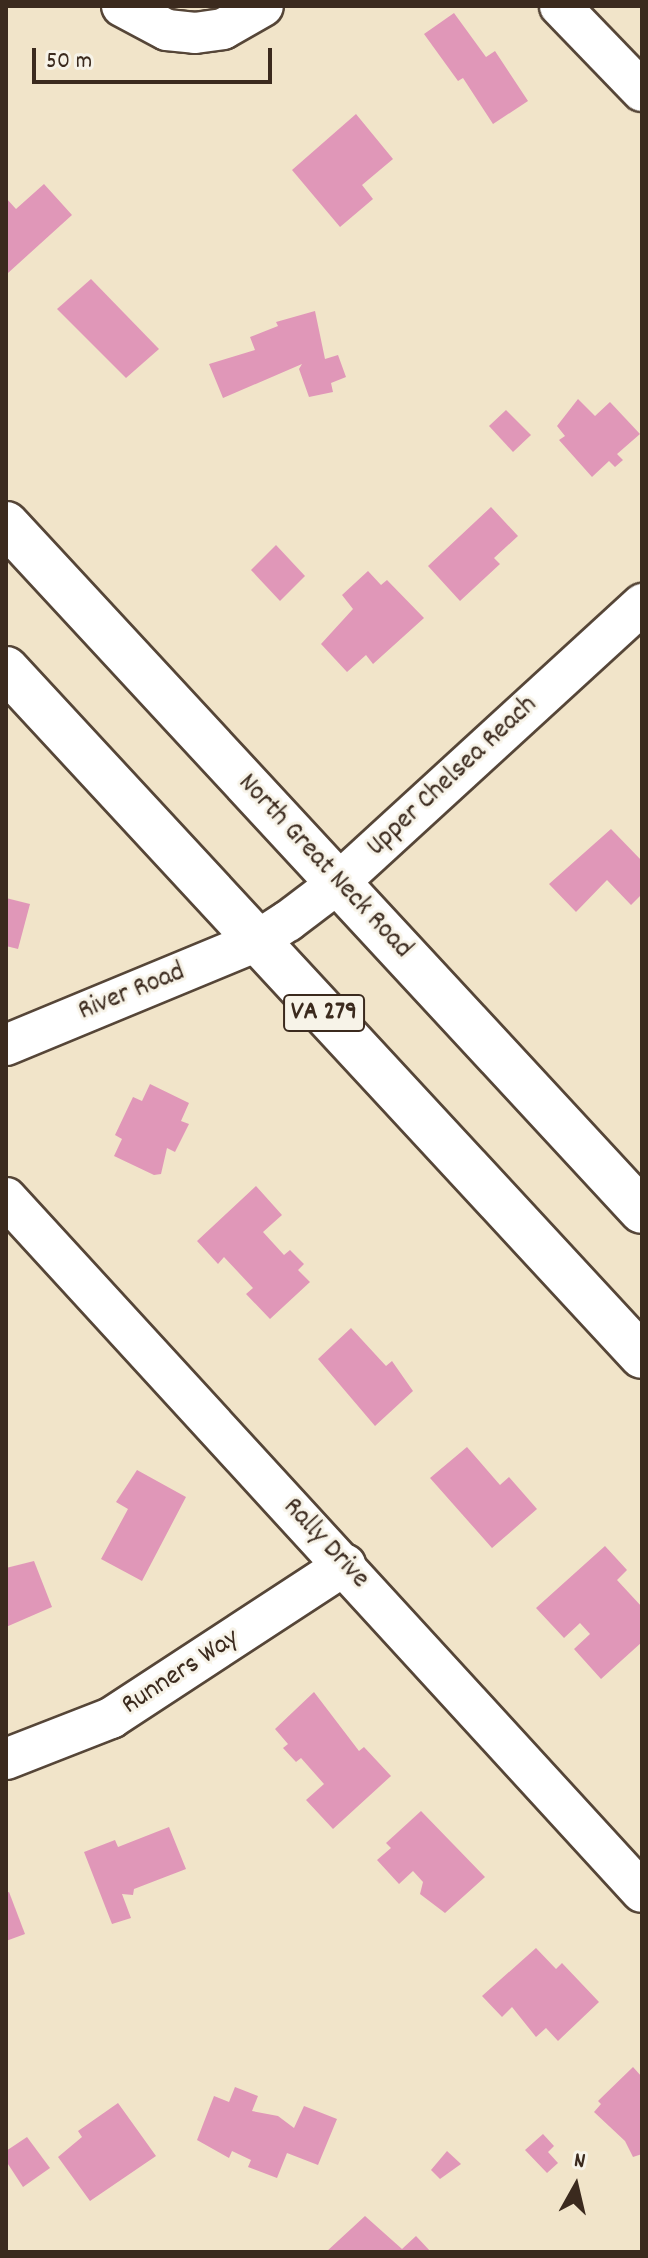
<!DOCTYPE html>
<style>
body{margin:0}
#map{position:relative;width:648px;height:2258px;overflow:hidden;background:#f1e4c9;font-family:Dekko,sans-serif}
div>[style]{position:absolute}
.building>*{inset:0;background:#e097b8}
.roads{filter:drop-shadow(2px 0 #564638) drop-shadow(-2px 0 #564638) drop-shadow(0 2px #564638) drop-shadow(0 -2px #564638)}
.minor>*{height:40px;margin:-20px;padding:0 20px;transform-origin:20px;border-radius:20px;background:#fff}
.major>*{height:44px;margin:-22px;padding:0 22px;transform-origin:22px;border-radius:22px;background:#fff}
span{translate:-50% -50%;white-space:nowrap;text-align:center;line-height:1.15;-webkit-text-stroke:6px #f7f3e8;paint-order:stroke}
.shield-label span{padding:2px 6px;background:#f7f3e8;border:2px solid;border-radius:6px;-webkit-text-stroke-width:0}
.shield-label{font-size:26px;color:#3b2a1e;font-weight:700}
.street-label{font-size:28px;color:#3b2a1e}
.frame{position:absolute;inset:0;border:8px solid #3b2a1e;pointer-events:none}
.north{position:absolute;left:536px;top:2146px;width:80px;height:80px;-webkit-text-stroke:6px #f7f3e8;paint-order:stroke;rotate:8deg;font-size:22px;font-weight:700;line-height:32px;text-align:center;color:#3b2a1e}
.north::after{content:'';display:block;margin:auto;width:28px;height:36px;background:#3b2a1e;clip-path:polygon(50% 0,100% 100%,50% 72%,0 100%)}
.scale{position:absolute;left:32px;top:48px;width:240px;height:36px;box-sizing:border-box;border:4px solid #3b2a1e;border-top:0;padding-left:10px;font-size:24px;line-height:28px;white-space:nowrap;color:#3b2a1e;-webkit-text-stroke:6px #f7f3e8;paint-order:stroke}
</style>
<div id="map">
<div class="building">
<div style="clip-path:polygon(454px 13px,486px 57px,495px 51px,528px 101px,493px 124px,463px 78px,458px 81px,424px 34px)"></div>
<div style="clip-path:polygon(356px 114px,393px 159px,362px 185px,373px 199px,340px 227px,292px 170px)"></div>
<div style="clip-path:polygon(44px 184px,72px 215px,8px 273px,6px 198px,16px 209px)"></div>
<div style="clip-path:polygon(91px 279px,159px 349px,126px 378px,57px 309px)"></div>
<div style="clip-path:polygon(315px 311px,325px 359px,338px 355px,346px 377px,331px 383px,333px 392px,309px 397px,299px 369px,302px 364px,223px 398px,209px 364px,255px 350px,250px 337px,278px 326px,276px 322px)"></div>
<div style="clip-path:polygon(578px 399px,595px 416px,610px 402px,640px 434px,617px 454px,623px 460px,615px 467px,609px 461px,592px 477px,559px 440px,565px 436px,557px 426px)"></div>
<div style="clip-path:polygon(506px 410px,531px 435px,513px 452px,489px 426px)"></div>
<div style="clip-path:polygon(491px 507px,518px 536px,494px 558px,500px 564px,460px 601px,428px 566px)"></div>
<div style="clip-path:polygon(276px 545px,305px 576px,280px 601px,251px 570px)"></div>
<div style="clip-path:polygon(368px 571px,381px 585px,387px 580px,424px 618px,373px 664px,366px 655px,347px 672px,321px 644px,353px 609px,342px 595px)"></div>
<div style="clip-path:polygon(611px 829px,642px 861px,642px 894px,631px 905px,607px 880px,576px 912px,549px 884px)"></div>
<div style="clip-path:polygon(6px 898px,30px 904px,18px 949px,6px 946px)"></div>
<div style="clip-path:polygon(150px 1084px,189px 1103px,181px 1121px,189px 1124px,175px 1152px,167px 1148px,161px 1174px,154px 1175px,114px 1156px,122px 1139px,115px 1135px,133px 1097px,142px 1101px)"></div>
<div style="clip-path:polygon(256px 1186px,282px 1215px,263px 1232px,284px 1255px,290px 1250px,304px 1264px,298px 1270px,310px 1282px,270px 1319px,246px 1294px,253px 1288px,224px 1257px,218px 1264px,197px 1241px)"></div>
<div style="clip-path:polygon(351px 1328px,386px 1366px,392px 1361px,413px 1391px,375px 1426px,318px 1359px)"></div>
<div style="clip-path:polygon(467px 1447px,500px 1485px,509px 1477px,537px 1509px,492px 1548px,430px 1478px)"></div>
<div style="clip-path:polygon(137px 1470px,186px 1497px,142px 1581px,101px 1559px,128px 1509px,116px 1502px)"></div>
<div style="clip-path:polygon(605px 1546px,627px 1570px,617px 1580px,642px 1607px,642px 1642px,601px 1679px,574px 1649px,590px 1634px,580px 1623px,564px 1638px,536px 1608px)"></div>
<div style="clip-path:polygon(34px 1561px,52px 1607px,6px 1627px,6px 1568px)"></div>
<div style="clip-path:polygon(314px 1692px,359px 1751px,364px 1747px,391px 1776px,333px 1829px,306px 1800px,324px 1784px,301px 1758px,296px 1762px,283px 1748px,288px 1744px,275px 1729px)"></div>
<div style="clip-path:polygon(421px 1811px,485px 1877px,445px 1913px,420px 1894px,423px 1882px,413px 1871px,399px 1884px,377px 1860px,391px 1848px,386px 1843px)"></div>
<div style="clip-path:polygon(169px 1827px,186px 1869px,134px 1889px,133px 1895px,122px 1894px,131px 1918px,112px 1924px,84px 1852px,115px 1840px,118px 1847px)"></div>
<div style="clip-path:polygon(9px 1892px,25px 1934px,6px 1941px,6px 1893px)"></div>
<div style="clip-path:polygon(536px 1948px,556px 1969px,562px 1963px,599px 2002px,558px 2041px,546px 2028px,536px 2037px,512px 2007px,502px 2017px,482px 1996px)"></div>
<div style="clip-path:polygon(633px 2067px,642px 2077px,642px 2154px,633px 2157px,625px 2141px,594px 2112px,601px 2104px,598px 2101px)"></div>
<div style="clip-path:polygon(235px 2087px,258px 2096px,252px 2111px,278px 2116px,294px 2128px,304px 2106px,337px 2119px,318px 2165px,287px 2153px,277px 2178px,248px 2167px,251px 2160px,232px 2151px,229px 2158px,197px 2140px,214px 2096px,229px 2102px)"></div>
<div style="clip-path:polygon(118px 2103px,156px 2156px,90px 2201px,58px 2157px,82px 2137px,78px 2131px)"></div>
<div style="clip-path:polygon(543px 2134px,554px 2146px,548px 2152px,558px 2163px,547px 2173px,525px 2150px)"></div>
<div style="clip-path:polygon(27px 2137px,50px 2168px,23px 2187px,6px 2161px,6px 2151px)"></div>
<div style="clip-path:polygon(447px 2151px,461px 2164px,440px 2179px,431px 2170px)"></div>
<div style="clip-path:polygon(365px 2216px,402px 2249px,416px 2236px,431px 2252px,326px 2252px)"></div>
</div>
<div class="roads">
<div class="minor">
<div style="left:122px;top:6px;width:51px;rotate:28.1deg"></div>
<div style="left:167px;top:30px;width:28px;rotate:6deg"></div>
<div style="left:195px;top:33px;width:28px;rotate:-8deg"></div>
<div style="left:223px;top:29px;width:46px;rotate:-29.9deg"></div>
<div style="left:560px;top:6px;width:118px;rotate:46deg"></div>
<div style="left:6px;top:1045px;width:272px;rotate:-22.5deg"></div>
<div style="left:257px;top:941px;width:37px;rotate:-33deg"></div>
<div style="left:288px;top:921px;width:63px;rotate:-37.2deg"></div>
<div style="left:338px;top:883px;width:413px;rotate:-42.5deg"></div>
<div style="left:6px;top:1198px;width:941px;rotate:47.5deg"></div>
<div style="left:6px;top:1759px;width:113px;rotate:-21.3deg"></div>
<div style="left:111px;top:1718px;width:280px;rotate:-33.2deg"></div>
</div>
<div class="major">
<div style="left:6px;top:524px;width:936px;rotate:47.21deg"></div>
<div style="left:6px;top:669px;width:936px;rotate:47.21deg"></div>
</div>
</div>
<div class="shield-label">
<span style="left:324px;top:1013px">VA 279</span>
</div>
<div class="street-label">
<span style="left:453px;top:777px;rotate:-43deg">Upper Chelsea Reach</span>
<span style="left:324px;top:867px;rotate:47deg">North Great Neck Road</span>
<span style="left:132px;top:993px;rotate:-22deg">River Road</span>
<span style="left:325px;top:1544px;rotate:47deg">Rally Drive</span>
<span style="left:181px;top:1673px;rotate:-33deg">Runners Way</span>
</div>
<div class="frame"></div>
<div class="north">N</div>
<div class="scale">50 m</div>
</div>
